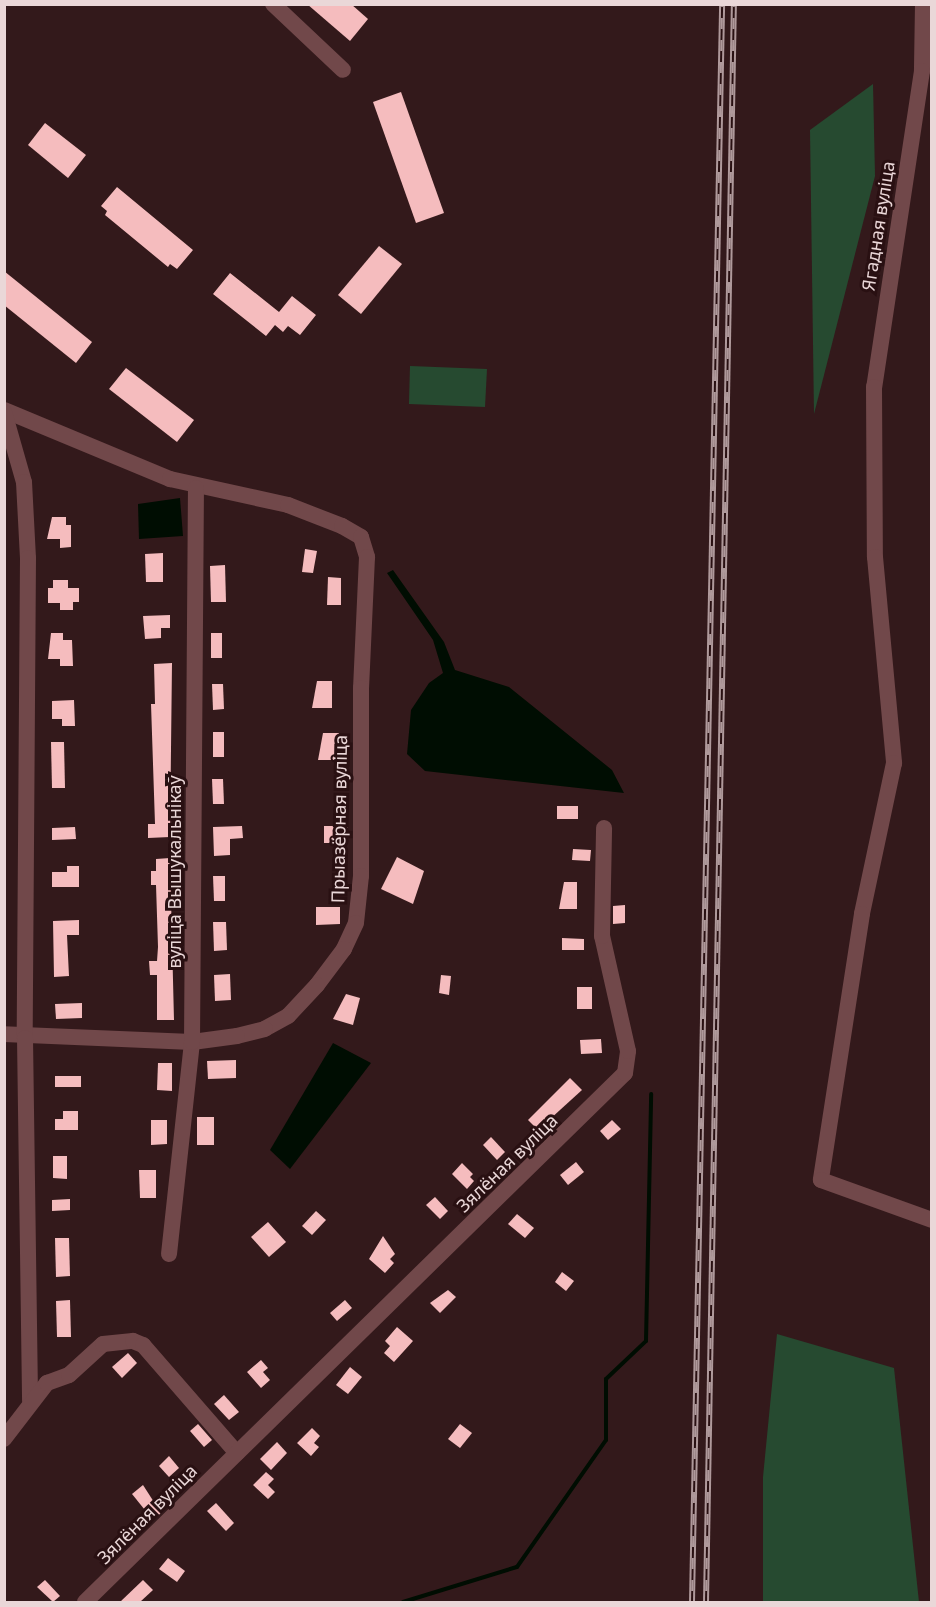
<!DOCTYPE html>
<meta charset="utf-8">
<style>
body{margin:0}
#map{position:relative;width:936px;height:1607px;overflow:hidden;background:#33191b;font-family:"Noto Sans",sans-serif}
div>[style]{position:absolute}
.green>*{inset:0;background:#264a30}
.water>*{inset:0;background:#000d02}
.stream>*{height:4px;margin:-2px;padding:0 2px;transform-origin:2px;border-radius:2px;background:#000d02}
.building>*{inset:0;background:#f5bcbe}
.minor>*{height:16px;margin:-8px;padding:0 8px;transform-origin:8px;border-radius:8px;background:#71484a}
.rail>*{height:6px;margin-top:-3px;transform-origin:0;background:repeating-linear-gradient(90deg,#291012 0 11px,#af999b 0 22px);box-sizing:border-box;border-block:2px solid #af999b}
span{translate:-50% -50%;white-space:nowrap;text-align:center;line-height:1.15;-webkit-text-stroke:6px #291012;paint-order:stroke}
.street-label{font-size:18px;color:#ead7d8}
.frame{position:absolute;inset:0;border:6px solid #ead7d8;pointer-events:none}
</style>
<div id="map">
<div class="green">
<div style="clip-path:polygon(873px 84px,875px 176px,814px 414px,810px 130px)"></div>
<div style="clip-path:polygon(410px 366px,487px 369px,485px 407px,409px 404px)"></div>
<div style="clip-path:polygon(777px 1334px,894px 1368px,919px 1602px,763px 1602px,763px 1477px)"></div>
</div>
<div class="water">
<div style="clip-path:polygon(180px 498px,183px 536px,139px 539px,138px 504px)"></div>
<div style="clip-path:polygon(393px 570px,444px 642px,455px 670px,509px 687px,612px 770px,624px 793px,425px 771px,407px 754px,411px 710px,429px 683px,443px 673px,433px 640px,387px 573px)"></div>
<div style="clip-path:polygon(333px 1043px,371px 1063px,290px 1169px,270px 1150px)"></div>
</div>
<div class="stream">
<div style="left:403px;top:1602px;width:119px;rotate:-17.1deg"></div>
<div style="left:517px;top:1567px;width:155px;rotate:-55deg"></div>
<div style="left:606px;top:1440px;width:61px;rotate:-90deg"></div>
<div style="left:606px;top:1379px;width:55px;rotate:-43.5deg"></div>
<div style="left:646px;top:1341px;width:247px;rotate:-88.8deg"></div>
</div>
<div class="building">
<div style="clip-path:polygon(307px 4px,351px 4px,368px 19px,350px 41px)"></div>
<div style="clip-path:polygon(401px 92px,444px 213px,416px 223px,373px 102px)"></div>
<div style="clip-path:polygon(45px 123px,86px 155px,68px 178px,28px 145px)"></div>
<div style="clip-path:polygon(117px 187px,193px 250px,177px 269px,170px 264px,168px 267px,105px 215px,107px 211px,101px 206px)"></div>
<div style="clip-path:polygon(379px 246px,402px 264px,361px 314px,338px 295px)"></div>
<div style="clip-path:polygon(4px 271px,92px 342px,76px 363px,4px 305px)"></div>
<div style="clip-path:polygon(230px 273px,279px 312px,292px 296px,316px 315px,300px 335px,288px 326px,283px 332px,275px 325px,266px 336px,213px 294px)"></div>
<div style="clip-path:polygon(126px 368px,194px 420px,177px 442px,109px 389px)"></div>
<div style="clip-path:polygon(52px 517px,66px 517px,66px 525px,71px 525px,71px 547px,60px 548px,60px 539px,47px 539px)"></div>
<div style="clip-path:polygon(305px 549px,317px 551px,313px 573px,302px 572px)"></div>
<div style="clip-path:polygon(163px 553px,163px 582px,146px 582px,145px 554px)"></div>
<div style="clip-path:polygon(225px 565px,226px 602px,211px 602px,210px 566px)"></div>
<div style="clip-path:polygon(328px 577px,341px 578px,341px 605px,327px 605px)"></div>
<div style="clip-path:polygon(53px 580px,68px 580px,68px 588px,79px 588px,79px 602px,73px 602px,73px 610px,60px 610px,60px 603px,48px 603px,48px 588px,53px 588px)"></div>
<div style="clip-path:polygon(170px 615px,170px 628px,161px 628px,161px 638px,145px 639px,143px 616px)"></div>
<div style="clip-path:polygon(51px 633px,63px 633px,63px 640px,72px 640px,73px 666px,60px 666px,60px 659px,48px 659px)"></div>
<div style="clip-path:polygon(211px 633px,222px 633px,222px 658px,211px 658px)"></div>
<div style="clip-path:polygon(172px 663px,170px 837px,148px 838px,148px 824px,155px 824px,151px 704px,155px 704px,154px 664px)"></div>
<div style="clip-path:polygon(317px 681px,332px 681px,332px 708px,312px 708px)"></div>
<div style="clip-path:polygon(212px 684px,223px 684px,224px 709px,213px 710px)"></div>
<div style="clip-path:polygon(74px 700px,75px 726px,62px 726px,62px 719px,52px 719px,52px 701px)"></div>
<div style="clip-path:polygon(213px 732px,224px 732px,224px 757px,213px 757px)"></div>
<div style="clip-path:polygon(323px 733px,339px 733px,339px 760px,318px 760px)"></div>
<div style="clip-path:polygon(51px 742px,64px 742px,65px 788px,52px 788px)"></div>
<div style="clip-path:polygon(212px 779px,223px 779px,224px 804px,213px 804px)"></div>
<div style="clip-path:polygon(557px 806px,578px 806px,578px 819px,557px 819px)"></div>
<div style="clip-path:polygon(242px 826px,243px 838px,230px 839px,230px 855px,214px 856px,213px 827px)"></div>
<div style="clip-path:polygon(324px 826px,348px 826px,348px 843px,324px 843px)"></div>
<div style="clip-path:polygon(75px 827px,76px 839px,52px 840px,52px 828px)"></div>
<div style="clip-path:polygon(573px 849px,591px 850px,590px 861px,572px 860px)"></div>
<div style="clip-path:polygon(397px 857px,424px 871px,413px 904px,381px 889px)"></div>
<div style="clip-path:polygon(170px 858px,174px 1020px,157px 1020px,157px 975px,150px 975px,149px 961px,157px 961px,158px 947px,156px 885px,151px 885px,151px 871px,156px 871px,156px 859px)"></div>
<div style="clip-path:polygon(67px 866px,79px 866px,79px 887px,52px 887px,52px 872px,67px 872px)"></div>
<div style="clip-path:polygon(213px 876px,225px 876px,225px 901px,214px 901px)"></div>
<div style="clip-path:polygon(564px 882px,577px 882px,577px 909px,559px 909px)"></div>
<div style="clip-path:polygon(625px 905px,625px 923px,613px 924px,613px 906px)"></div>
<div style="clip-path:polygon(316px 907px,340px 907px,340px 924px,316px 925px)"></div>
<div style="clip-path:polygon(79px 920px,79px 935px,67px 935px,69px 976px,54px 977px,53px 921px)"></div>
<div style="clip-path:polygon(213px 922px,226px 922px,227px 950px,214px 951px)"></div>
<div style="clip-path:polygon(562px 938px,584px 939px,584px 950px,562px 950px)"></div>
<div style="clip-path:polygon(230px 974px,231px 1000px,215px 1001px,214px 975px)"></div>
<div style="clip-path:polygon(441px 975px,451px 976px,449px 995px,439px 993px)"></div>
<div style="clip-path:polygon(577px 987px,592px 987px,592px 1009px,577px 1009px)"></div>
<div style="clip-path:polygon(346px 994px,360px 998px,353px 1025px,333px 1019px)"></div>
<div style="clip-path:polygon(82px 1003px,82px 1018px,56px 1019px,55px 1004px)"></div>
<div style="clip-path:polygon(601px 1039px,602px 1053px,581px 1054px,580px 1040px)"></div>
<div style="clip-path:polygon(236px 1060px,236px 1078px,208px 1079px,207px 1061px)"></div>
<div style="clip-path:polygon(158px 1063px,172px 1063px,172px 1091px,157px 1090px)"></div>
<div style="clip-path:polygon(55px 1076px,81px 1076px,81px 1087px,55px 1087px)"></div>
<div style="clip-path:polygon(570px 1078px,582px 1090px,538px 1130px,528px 1120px)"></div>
<div style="clip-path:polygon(63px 1111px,78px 1111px,78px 1130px,55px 1130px,55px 1119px,63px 1119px)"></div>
<div style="clip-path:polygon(197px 1117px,214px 1117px,214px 1145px,197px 1145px)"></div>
<div style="clip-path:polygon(151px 1120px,167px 1120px,167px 1144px,151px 1145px)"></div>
<div style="clip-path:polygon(612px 1120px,621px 1129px,608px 1140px,600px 1131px)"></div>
<div style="clip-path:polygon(491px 1137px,505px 1152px,497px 1160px,483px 1145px)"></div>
<div style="clip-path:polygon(53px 1156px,67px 1156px,67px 1179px,53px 1178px)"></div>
<div style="clip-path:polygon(576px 1162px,584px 1172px,568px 1185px,560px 1175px)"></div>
<div style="clip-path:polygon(462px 1163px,473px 1174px,470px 1177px,474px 1181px,467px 1189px,452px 1174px)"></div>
<div style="clip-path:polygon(139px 1170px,156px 1170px,156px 1198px,140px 1198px)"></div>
<div style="clip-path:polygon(435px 1197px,448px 1211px,440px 1219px,426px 1205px)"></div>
<div style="clip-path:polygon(70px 1199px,70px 1210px,52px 1211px,52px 1200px)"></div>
<div style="clip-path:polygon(316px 1211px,326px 1220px,312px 1235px,302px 1226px)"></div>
<div style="clip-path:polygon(517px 1214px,534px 1228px,525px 1238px,508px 1224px)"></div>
<div style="clip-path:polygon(268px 1222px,286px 1242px,269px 1257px,251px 1237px)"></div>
<div style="clip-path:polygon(383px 1236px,395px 1254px,390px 1259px,394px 1263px,385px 1273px,369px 1259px)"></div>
<div style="clip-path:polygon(55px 1238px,69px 1238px,70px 1276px,56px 1277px)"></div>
<div style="clip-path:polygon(562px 1272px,574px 1281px,566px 1291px,555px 1282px)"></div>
<div style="clip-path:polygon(448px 1290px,456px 1297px,440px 1313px,430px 1303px)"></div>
<div style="clip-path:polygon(70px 1300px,71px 1337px,57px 1337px,56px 1301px)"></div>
<div style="clip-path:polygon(345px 1300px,352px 1308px,337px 1321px,330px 1313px)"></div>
<div style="clip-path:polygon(397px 1327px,413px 1341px,394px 1362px,384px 1353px,390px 1346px,385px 1341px)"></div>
<div style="clip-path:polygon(128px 1353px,137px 1363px,122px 1378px,112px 1367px)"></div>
<div style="clip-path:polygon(261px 1360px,268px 1368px,263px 1372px,270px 1380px,261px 1388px,247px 1372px)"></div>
<div style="clip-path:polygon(350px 1367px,362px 1377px,348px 1394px,336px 1385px)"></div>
<div style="clip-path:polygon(224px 1395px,239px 1412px,229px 1420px,214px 1404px)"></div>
<div style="clip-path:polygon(198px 1424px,212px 1440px,204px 1447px,190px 1431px)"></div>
<div style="clip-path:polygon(460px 1424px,472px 1433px,460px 1448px,448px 1439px)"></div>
<div style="clip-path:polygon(312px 1428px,320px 1436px,314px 1443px,319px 1447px,311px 1456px,297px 1443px)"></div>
<div style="clip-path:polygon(277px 1442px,287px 1453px,271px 1470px,260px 1459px)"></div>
<div style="clip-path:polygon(169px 1456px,179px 1468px,169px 1477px,159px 1466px)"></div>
<div style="clip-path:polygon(266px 1472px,274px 1479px,268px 1485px,275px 1492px,268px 1499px,253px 1485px)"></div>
<div style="clip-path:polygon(143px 1485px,161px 1513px,153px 1520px,132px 1494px)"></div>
<div style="clip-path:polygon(216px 1503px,234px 1523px,226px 1531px,207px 1511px)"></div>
<div style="clip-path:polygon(168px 1558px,185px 1571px,177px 1582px,159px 1569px)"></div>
<div style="clip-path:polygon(45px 1580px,60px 1596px,53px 1602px,37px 1587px)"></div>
<div style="clip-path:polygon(143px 1580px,153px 1590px,140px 1602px,120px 1602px)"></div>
</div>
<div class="minor">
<div style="left:273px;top:4px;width:96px;rotate:43.3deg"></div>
<div style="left:923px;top:4px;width:67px;rotate:90.9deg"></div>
<div style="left:922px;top:71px;width:320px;rotate:98.6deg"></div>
<div style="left:874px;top:387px;width:170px;rotate:89.7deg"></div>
<div style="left:875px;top:557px;width:207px;rotate:84.7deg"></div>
<div style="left:894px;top:763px;width:154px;rotate:102deg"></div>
<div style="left:862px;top:914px;width:269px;rotate:98.8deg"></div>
<div style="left:821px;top:1180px;width:118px;rotate:19.8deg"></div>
<div style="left:4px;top:410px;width:180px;rotate:22.6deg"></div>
<div style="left:170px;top:479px;width:121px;rotate:12.4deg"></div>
<div style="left:288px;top:505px;width:58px;rotate:21.3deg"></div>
<div style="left:342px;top:526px;width:22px;rotate:30deg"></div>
<div style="left:361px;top:537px;width:21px;rotate:73deg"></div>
<div style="left:367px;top:557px;width:131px;rotate:92.6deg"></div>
<div style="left:361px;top:688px;width:188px;rotate:90deg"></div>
<div style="left:361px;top:876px;width:47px;rotate:96.1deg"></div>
<div style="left:356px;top:923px;width:29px;rotate:115deg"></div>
<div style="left:344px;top:949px;width:45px;rotate:126.9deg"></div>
<div style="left:317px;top:985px;width:42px;rotate:133.1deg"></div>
<div style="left:288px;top:1016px;width:26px;rotate:151deg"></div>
<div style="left:265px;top:1029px;width:29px;rotate:166deg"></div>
<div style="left:237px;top:1036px;width:45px;rotate:172.4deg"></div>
<div style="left:192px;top:1042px;width:188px;rotate:-177.6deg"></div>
<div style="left:4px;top:412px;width:73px;rotate:74.1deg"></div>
<div style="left:24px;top:482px;width:76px;rotate:87deg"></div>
<div style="left:28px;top:558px;width:480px;rotate:90.4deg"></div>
<div style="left:25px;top:1038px;width:363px;rotate:89.2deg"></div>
<div style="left:169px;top:1254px;width:213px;rotate:-83.8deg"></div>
<div style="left:192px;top:1042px;width:554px;rotate:-89.59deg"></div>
<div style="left:4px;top:1439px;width:71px;rotate:-52.5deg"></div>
<div style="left:47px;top:1383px;width:23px;rotate:-20deg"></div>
<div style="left:69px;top:1375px;width:46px;rotate:-42.4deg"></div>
<div style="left:103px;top:1344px;width:30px;rotate:-6deg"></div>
<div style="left:133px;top:1341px;width:11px;rotate:22deg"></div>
<div style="left:143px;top:1345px;width:143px;rotate:49deg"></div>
<div style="left:85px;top:1602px;width:756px;rotate:-44.41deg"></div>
<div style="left:625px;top:1073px;width:22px;rotate:-82deg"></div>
<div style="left:628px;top:1051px;width:118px;rotate:-102.7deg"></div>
<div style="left:602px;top:936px;width:108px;rotate:-88.9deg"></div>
</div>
<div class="rail">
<div style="left:692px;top:1602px;width:1598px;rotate:-88.92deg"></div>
<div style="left:706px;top:1602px;width:1598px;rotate:-89deg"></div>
</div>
<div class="street-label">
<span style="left:878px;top:226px;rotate:-81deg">Ягадная вуліца</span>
<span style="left:339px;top:819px;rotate:-89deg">Прыазёрная вуліца</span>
<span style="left:174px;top:872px;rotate:-90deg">вуліца Вышукальнікаў</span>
<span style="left:507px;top:1163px;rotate:-44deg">Зялёная вуліца</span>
<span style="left:147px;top:1514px;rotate:-45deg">Зялёная вуліца</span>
</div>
<div class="frame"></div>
</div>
